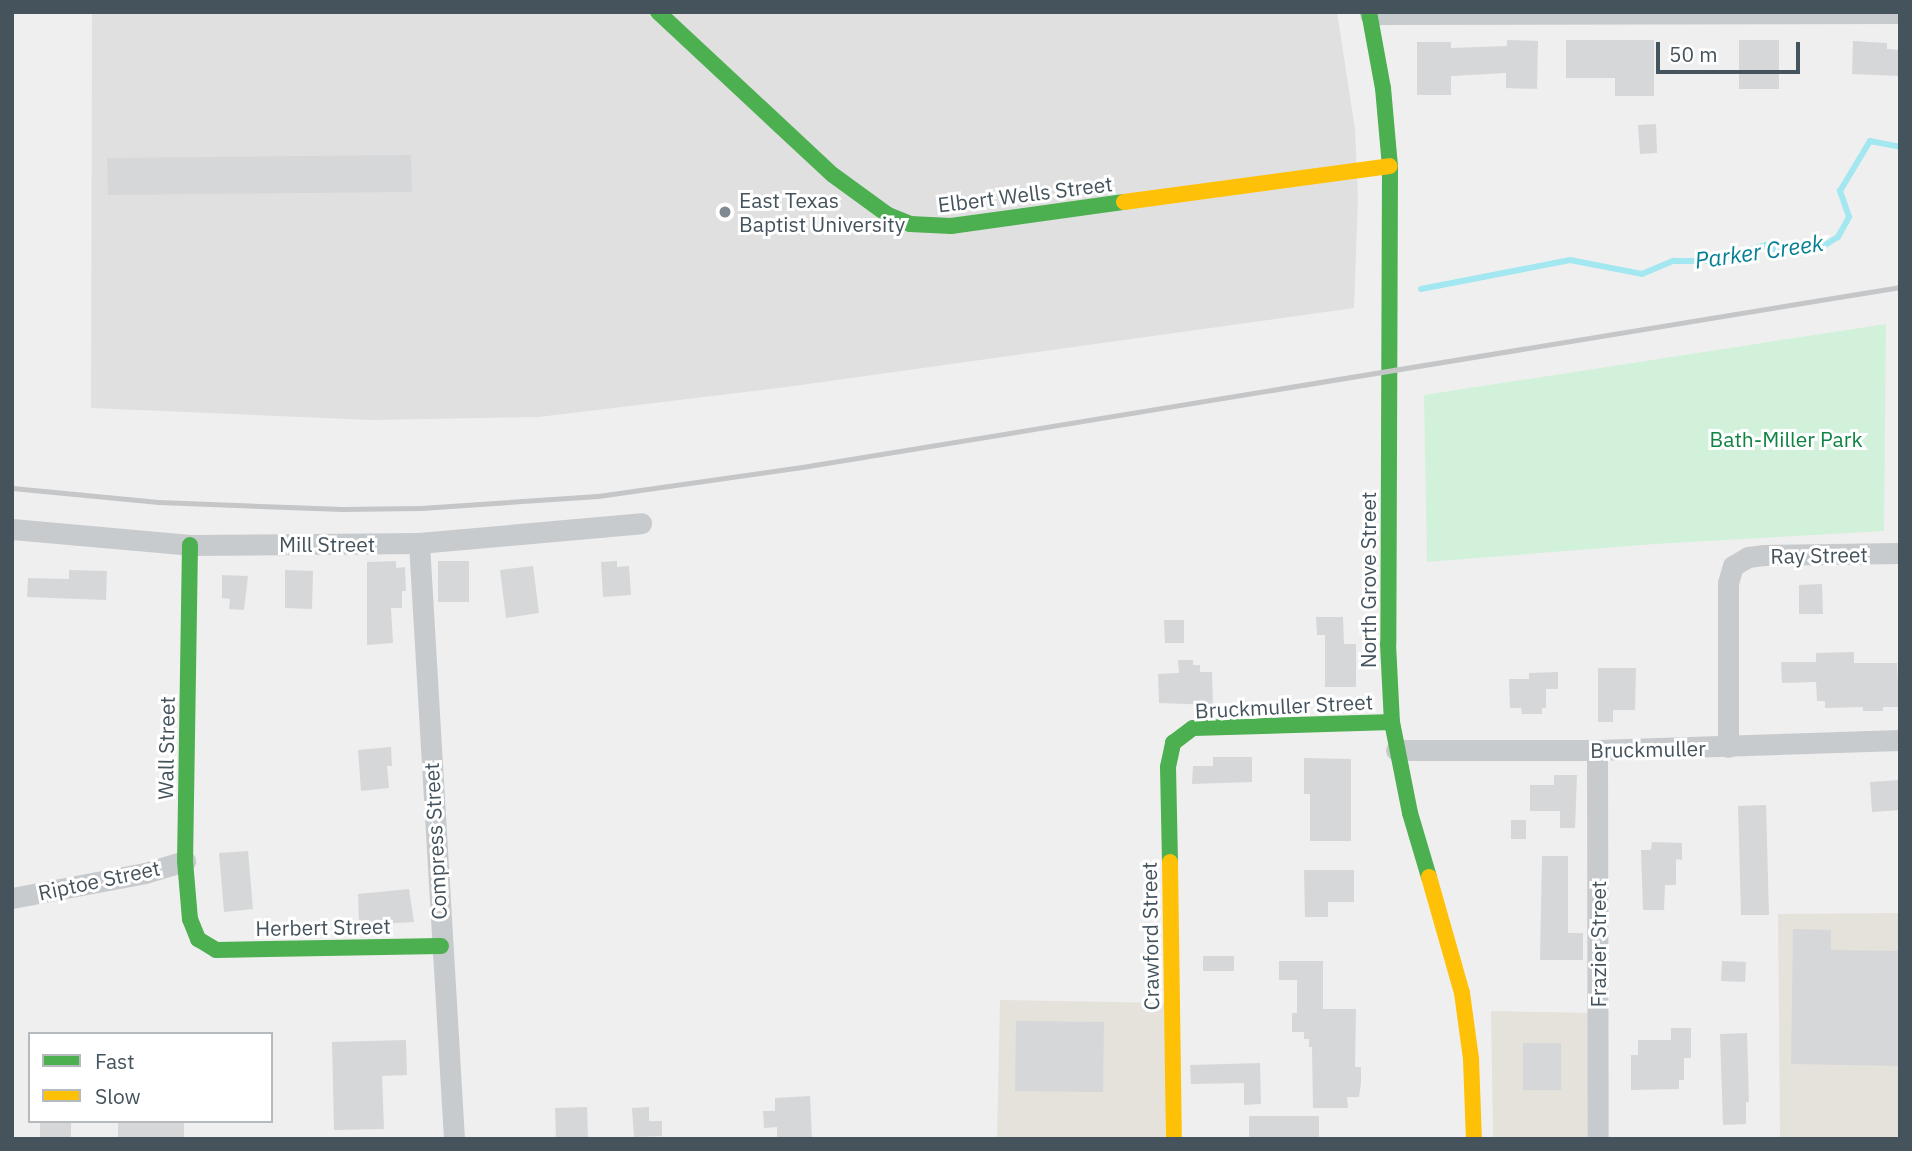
<!DOCTYPE html>
<style>
body{margin:0}
#map{position:relative;width:1912px;height:1151px;overflow:hidden;background:#f0efef;font-family:"IBM Plex Sans",sans-serif}
div>[style]{position:absolute}
.commercial>*{inset:0;background:#e5e2dc}
.education>*{inset:0;background:#e1e0e1}
.green>*{inset:0;background:#d2f1db}
.stream>*{height:6px;margin:-3px;padding:0 3px;transform-origin:3px;border-radius:3px;background:#a3e7f1}
.building>*{inset:0;background:#d6d7d8}
.street>*{height:21px;margin:-10.5px;padding:0 10.5px;transform-origin:10.5px;border-radius:10.5px;background:#c8cbce}
.fast>*{height:16px;margin:-8px;padding:0 8px;transform-origin:8px;border-radius:8px;background:#4caf50}
.slow>*{height:16px;margin:-8px;padding:0 8px;transform-origin:8px;border-radius:8px;background:#ffc107}
.rail>*{height:5px;margin:-2.5px;padding:0 2.5px;transform-origin:2.5px;border-radius:2.5px;background:#c4c6c8}
.dots>*{width:19px;height:19px;translate:-50% -50%;box-sizing:border-box;border:4px solid #fff;border-radius:50%}
span{translate:-50% -50%;white-space:nowrap;text-align:center;line-height:1.15;-webkit-text-stroke:6px #fff;paint-order:stroke}
.street-label{font-size:21px;color:#45535d}
.poi-label{font-size:21px;color:#45535d}
.left{translate:0 -50%;text-align:left}
.park-label{font-size:21px;color:#108442}
.water-label{font-size:23px;color:#047f93;font-style:italic}
.frame{position:absolute;inset:0;border:14px solid #45535d;pointer-events:none}
.legend{position:absolute;left:28px;top:1032px;width:245px;height:91px;box-sizing:border-box;background:#fff;border:2px solid #b5babe;margin:0;padding:9px 12px;list-style:none;font-size:21px;color:#45535d}
.legend li{display:flex;align-items:center;gap:14px;height:35px}
.legend b{width:35px;border:2px solid #b5babe}
.scale{position:absolute;left:1656px;top:42px;width:144px;height:32px;box-sizing:border-box;border:4px solid #45535d;border-top:0;padding-left:9px;font-size:21px;line-height:24px;white-space:nowrap;color:#45535d;-webkit-text-stroke:5px #fff;paint-order:stroke}
</style>
<div id="map">
<div class="commercial">
<div style="clip-path:polygon(1900px 913px,1900px 1139px,1780px 1139px,1778px 914px)"></div>
<div style="clip-path:polygon(1000px 1000px,1167px 1003px,1165px 1139px,997px 1139px)"></div>
<div style="clip-path:polygon(1491px 1011px,1593px 1013px,1594px 1139px,1493px 1139px)"></div>
</div>
<div class="education">
<div style="clip-path:polygon(92px 12px,1337px 12px,1355px 129px,1358px 198px,1354px 308px,794px 386px,539px 417px,371px 420px,91px 408px)"></div>
</div>
<div class="green">
<div style="clip-path:polygon(1886px 324px,1884px 531px,1655px 544px,1427px 562px,1424px 395px)"></div>
</div>
<div class="stream">
<div style="left:1421px;top:289px;width:152px;rotate:-11deg"></div>
<div style="left:1570px;top:260px;width:73px;rotate:11deg"></div>
<div style="left:1642px;top:274px;width:34px;rotate:-23deg"></div>
<div style="left:1673px;top:261px;width:37px"></div>
<div style="left:1710px;top:261px;width:58px;rotate:-15.9deg"></div>
<div style="left:1766px;top:245px;width:14px;rotate:25deg"></div>
<div style="left:1779px;top:251px;width:46px;rotate:-7.4deg"></div>
<div style="left:1825px;top:245px;width:15px;rotate:-32deg"></div>
<div style="left:1838px;top:237px;width:23px;rotate:-61deg"></div>
<div style="left:1849px;top:217px;width:28px;rotate:-109deg"></div>
<div style="left:1840px;top:191px;width:58px;rotate:-59deg"></div>
<div style="left:1870px;top:141px;width:31px;rotate:11deg"></div>
</div>
<div class="building">
<div style="clip-path:polygon(1507px 40px,1538px 41px,1537px 89px,1506px 88px,1506px 73px,1451px 76px,1451px 95px,1417px 95px,1417px 42px,1451px 42px,1451px 48px,1507px 46px)"></div>
<div style="clip-path:polygon(1566px 40px,1654px 40px,1654px 96px,1615px 96px,1615px 78px,1566px 78px)"></div>
<div style="clip-path:polygon(1739px 40px,1779px 40px,1779px 89px,1739px 89px)"></div>
<div style="clip-path:polygon(1853px 41px,1887px 43px,1887px 49px,1900px 50px,1900px 76px,1852px 74px)"></div>
<div style="clip-path:polygon(1656px 124px,1657px 153px,1640px 154px,1638px 125px)"></div>
<div style="clip-path:polygon(411px 155px,412px 192px,108px 195px,107px 158px)"></div>
<div style="clip-path:polygon(396px 561px,396px 568px,405px 567px,406px 591px,402px 591px,402px 608px,391px 608px,393px 643px,367px 645px,367px 562px)"></div>
<div style="clip-path:polygon(438px 561px,469px 561px,469px 602px,438px 602px)"></div>
<div style="clip-path:polygon(617px 561px,617px 567px,629px 566px,631px 595px,603px 597px,601px 562px)"></div>
<div style="clip-path:polygon(533px 566px,539px 613px,506px 618px,500px 570px)"></div>
<div style="clip-path:polygon(69px 570px,107px 571px,106px 600px,27px 597px,28px 578px,69px 579px)"></div>
<div style="clip-path:polygon(285px 570px,313px 571px,312px 609px,285px 608px)"></div>
<div style="clip-path:polygon(222px 575px,248px 576px,244px 610px,229px 609px,230px 599px,222px 598px)"></div>
<div style="clip-path:polygon(1822px 584px,1823px 614px,1799px 614px,1799px 585px)"></div>
<div style="clip-path:polygon(1316px 617px,1343px 617px,1344px 644px,1356px 644px,1356px 687px,1325px 687px,1325px 635px,1317px 635px)"></div>
<div style="clip-path:polygon(1164px 620px,1184px 620px,1184px 643px,1165px 643px)"></div>
<div style="clip-path:polygon(1854px 652px,1854px 663px,1897px 663px,1899px 707px,1883px 707px,1883px 711px,1863px 711px,1863px 707px,1825px 708px,1825px 701px,1817px 701px,1816px 682px,1782px 683px,1781px 662px,1816px 662px,1816px 653px)"></div>
<div style="clip-path:polygon(1178px 660px,1193px 660px,1193px 665px,1200px 665px,1200px 672px,1212px 672px,1213px 705px,1159px 703px,1158px 674px,1179px 673px)"></div>
<div style="clip-path:polygon(1598px 668px,1636px 668px,1635px 710px,1613px 710px,1613px 722px,1598px 722px)"></div>
<div style="clip-path:polygon(1558px 672px,1558px 689px,1546px 689px,1546px 708px,1542px 708px,1542px 714px,1522px 714px,1521px 708px,1510px 708px,1509px 679px,1529px 679px,1529px 673px)"></div>
<div style="clip-path:polygon(391px 747px,392px 766px,387px 766px,389px 788px,361px 791px,358px 750px)"></div>
<div style="clip-path:polygon(1213px 757px,1252px 757px,1252px 782px,1192px 784px,1193px 766px,1213px 766px)"></div>
<div style="clip-path:polygon(1304px 758px,1351px 759px,1351px 841px,1310px 841px,1310px 794px,1304px 794px)"></div>
<div style="clip-path:polygon(1554px 775px,1577px 775px,1575px 828px,1560px 828px,1560px 811px,1530px 811px,1530px 785px,1554px 785px)"></div>
<div style="clip-path:polygon(1900px 780px,1900px 810px,1872px 812px,1870px 782px)"></div>
<div style="clip-path:polygon(1766px 805px,1769px 915px,1741px 915px,1738px 806px)"></div>
<div style="clip-path:polygon(1511px 820px,1526px 820px,1526px 839px,1511px 839px)"></div>
<div style="clip-path:polygon(1652px 842px,1682px 843px,1682px 860px,1676px 859px,1676px 885px,1665px 885px,1664px 910px,1643px 910px,1641px 850px,1651px 850px)"></div>
<div style="clip-path:polygon(248px 851px,253px 909px,224px 912px,219px 853px)"></div>
<div style="clip-path:polygon(1542px 856px,1568px 856px,1568px 933px,1583px 933px,1583px 960px,1540px 960px)"></div>
<div style="clip-path:polygon(1304px 870px,1354px 870px,1354px 902px,1328px 902px,1328px 917px,1305px 917px)"></div>
<div style="clip-path:polygon(409px 889px,414px 922px,359px 925px,358px 894px)"></div>
<div style="clip-path:polygon(1793px 929px,1831px 930px,1831px 950px,1900px 951px,1900px 1066px,1791px 1064px)"></div>
<div style="clip-path:polygon(1203px 956px,1234px 956px,1234px 971px,1203px 971px)"></div>
<div style="clip-path:polygon(1279px 961px,1323px 961px,1323px 1009px,1356px 1009px,1355px 1067px,1361px 1067px,1361px 1083px,1359px 1097px,1347px 1097px,1348px 1108px,1313px 1108px,1312px 1047px,1309px 1047px,1309px 1039px,1304px 1039px,1304px 1032px,1292px 1032px,1292px 1013px,1297px 1013px,1297px 980px,1279px 980px)"></div>
<div style="clip-path:polygon(1722px 961px,1746px 962px,1745px 982px,1721px 981px)"></div>
<div style="clip-path:polygon(1016px 1021px,1104px 1022px,1103px 1092px,1015px 1091px)"></div>
<div style="clip-path:polygon(1671px 1028px,1691px 1028px,1691px 1058px,1684px 1058px,1684px 1080px,1679px 1080px,1679px 1089px,1631px 1090px,1631px 1055px,1638px 1055px,1638px 1040px,1671px 1040px)"></div>
<div style="clip-path:polygon(1747px 1033px,1749px 1102px,1746px 1102px,1746px 1124px,1723px 1125px,1720px 1034px)"></div>
<div style="clip-path:polygon(406px 1040px,407px 1075px,382px 1076px,384px 1129px,334px 1130px,332px 1042px)"></div>
<div style="clip-path:polygon(1523px 1043px,1561px 1043px,1561px 1090px,1523px 1090px)"></div>
<div style="clip-path:polygon(1260px 1063px,1261px 1104px,1244px 1105px,1244px 1083px,1191px 1084px,1190px 1065px)"></div>
<div style="clip-path:polygon(810px 1096px,812px 1139px,777px 1139px,777px 1127px,764px 1128px,763px 1111px,775px 1111px,775px 1098px)"></div>
<div style="clip-path:polygon(587px 1107px,588px 1139px,556px 1139px,555px 1108px)"></div>
<div style="clip-path:polygon(649px 1107px,649px 1121px,662px 1121px,662px 1136px,634px 1137px,632px 1108px)"></div>
<div style="clip-path:polygon(1249px 1116px,1319px 1116px,1319px 1139px,1249px 1139px)"></div>
<div style="clip-path:polygon(40px 1121px,71px 1121px,71px 1139px,40px 1139px)"></div>
<div style="clip-path:polygon(118px 1121px,184px 1121px,184px 1139px,118px 1139px)"></div>
</div>
<div class="street">
<div style="left:1370px;top:14px;width:530px;rotate:-0.11deg"></div>
<div style="left:12px;top:529px;width:179px;rotate:5.1deg"></div>
<div style="left:190px;top:545px;width:229px;rotate:-0.5deg"></div>
<div style="left:419px;top:543px;width:223px;rotate:-5.1deg"></div>
<div style="left:419px;top:543px;width:597px;rotate:86.64deg"></div>
<div style="left:1728px;top:747px;width:164px;rotate:-90deg"></div>
<div style="left:1728px;top:583px;width:18px;rotate:-74deg"></div>
<div style="left:1733px;top:566px;width:17px;rotate:-31deg"></div>
<div style="left:1748px;top:557px;width:17px;rotate:-7deg"></div>
<div style="left:1765px;top:555px;width:135px;rotate:-0.8deg"></div>
<div style="left:1396px;top:750px;width:201px"></div>
<div style="left:1597px;top:750px;width:303px;rotate:-1.9deg"></div>
<div style="left:1597px;top:750px;width:389px;rotate:89.9deg"></div>
<div style="left:12px;top:898px;width:135px;rotate:-10.6deg"></div>
<div style="left:145px;top:873px;width:42px;rotate:-16.7deg"></div>
</div>
<div class="fast">
<div style="left:658px;top:12px;width:239px;rotate:43deg"></div>
<div style="left:833px;top:175px;width:68px;rotate:36deg"></div>
<div style="left:888px;top:215px;width:24px;rotate:22deg"></div>
<div style="left:910px;top:224px;width:41px;rotate:2.8deg"></div>
<div style="left:951px;top:226px;width:175px;rotate:-7.9deg"></div>
<div style="left:1369px;top:12px;width:77px;rotate:79.6deg"></div>
<div style="left:1383px;top:88px;width:78px;rotate:84.9deg"></div>
<div style="left:1390px;top:166px;width:478px;rotate:90.2deg"></div>
<div style="left:1388px;top:644px;width:78px;rotate:87.1deg"></div>
<div style="left:1392px;top:722px;width:93px;rotate:78.8deg"></div>
<div style="left:1410px;top:813px;width:67px;rotate:73.5deg"></div>
<div style="left:190px;top:545px;width:316px;rotate:90.9deg"></div>
<div style="left:185px;top:861px;width:58px;rotate:85.1deg"></div>
<div style="left:190px;top:919px;width:22px;rotate:68deg"></div>
<div style="left:198px;top:939px;width:21px;rotate:31deg"></div>
<div style="left:216px;top:950px;width:225px;rotate:-1deg"></div>
<div style="left:1170px;top:862px;width:95px;rotate:-91.2deg"></div>
<div style="left:1168px;top:767px;width:25px;rotate:-78deg"></div>
<div style="left:1173px;top:743px;width:25px;rotate:-37deg"></div>
<div style="left:1193px;top:728px;width:199px;rotate:-1.7deg"></div>
</div>
<div class="slow">
<div style="left:1124px;top:202px;width:268px;rotate:-7.7deg"></div>
<div style="left:1170px;top:862px;width:277px;rotate:89.2deg"></div>
<div style="left:1429px;top:877px;width:121px;rotate:74.1deg"></div>
<div style="left:1462px;top:993px;width:67px;rotate:82.2deg"></div>
<div style="left:1471px;top:1059px;width:80px;rotate:87.9deg"></div>
</div>
<div class="rail">
<div style="left:12px;top:488px;width:147px;rotate:5.5deg"></div>
<div style="left:158px;top:502px;width:184px;rotate:2.2deg"></div>
<div style="left:342px;top:509px;width:79px;rotate:-0.7deg"></div>
<div style="left:421px;top:508px;width:177px;rotate:-3.9deg"></div>
<div style="left:598px;top:496px;width:206px;rotate:-8.1deg"></div>
<div style="left:802px;top:467px;width:1113px;rotate:-9.31deg"></div>
</div>
<div class="dots">
<div style="left:725px;top:212px;background:#818a90"></div>
</div>
<div class="street-label">
<span style="left:1025px;top:194px;rotate:-7deg">Elbert Wells Street</span>
<span style="left:327px;top:544px">Mill Street</span>
<span style="left:1819px;top:555px;rotate:-1deg">Ray Street</span>
<span style="left:1368px;top:580px;rotate:-90deg">North Grove Street</span>
<span style="left:1284px;top:706px;rotate:-3deg">Bruckmuller Street</span>
<span style="left:166px;top:748px;rotate:-89deg">Wall Street</span>
<span style="left:1648px;top:749px;rotate:-1deg">Bruckmuller</span>
<span style="left:435px;top:841px;rotate:-93deg">Compress Street</span>
<span style="left:99px;top:880px;rotate:-12deg">Riptoe Street</span>
<span style="left:323px;top:927px;rotate:-1deg">Herbert Street</span>
<span style="left:1150px;top:936px;rotate:-91deg">Crawford Street</span>
<span style="left:1598px;top:944px;rotate:-90deg">Frazier Street</span>
</div>
<div class="poi-label">
<span class="left" style="left:739px;top:212px">East Texas<br>Baptist University</span>
</div>
<div class="park-label">
<span style="left:1786px;top:439px">Bath-Miller Park</span>
</div>
<div class="water-label">
<span style="left:1759px;top:251px;rotate:-8deg">Parker Creek</span>
</div>
<div class="frame"></div>
<ul class="legend">
<li><b style="height:9px;background:#4caf50"></b>Fast</li>
<li><b style="height:9px;background:#ffc107"></b>Slow</li>
</ul>
<div class="scale">50 m</div>
</div>
